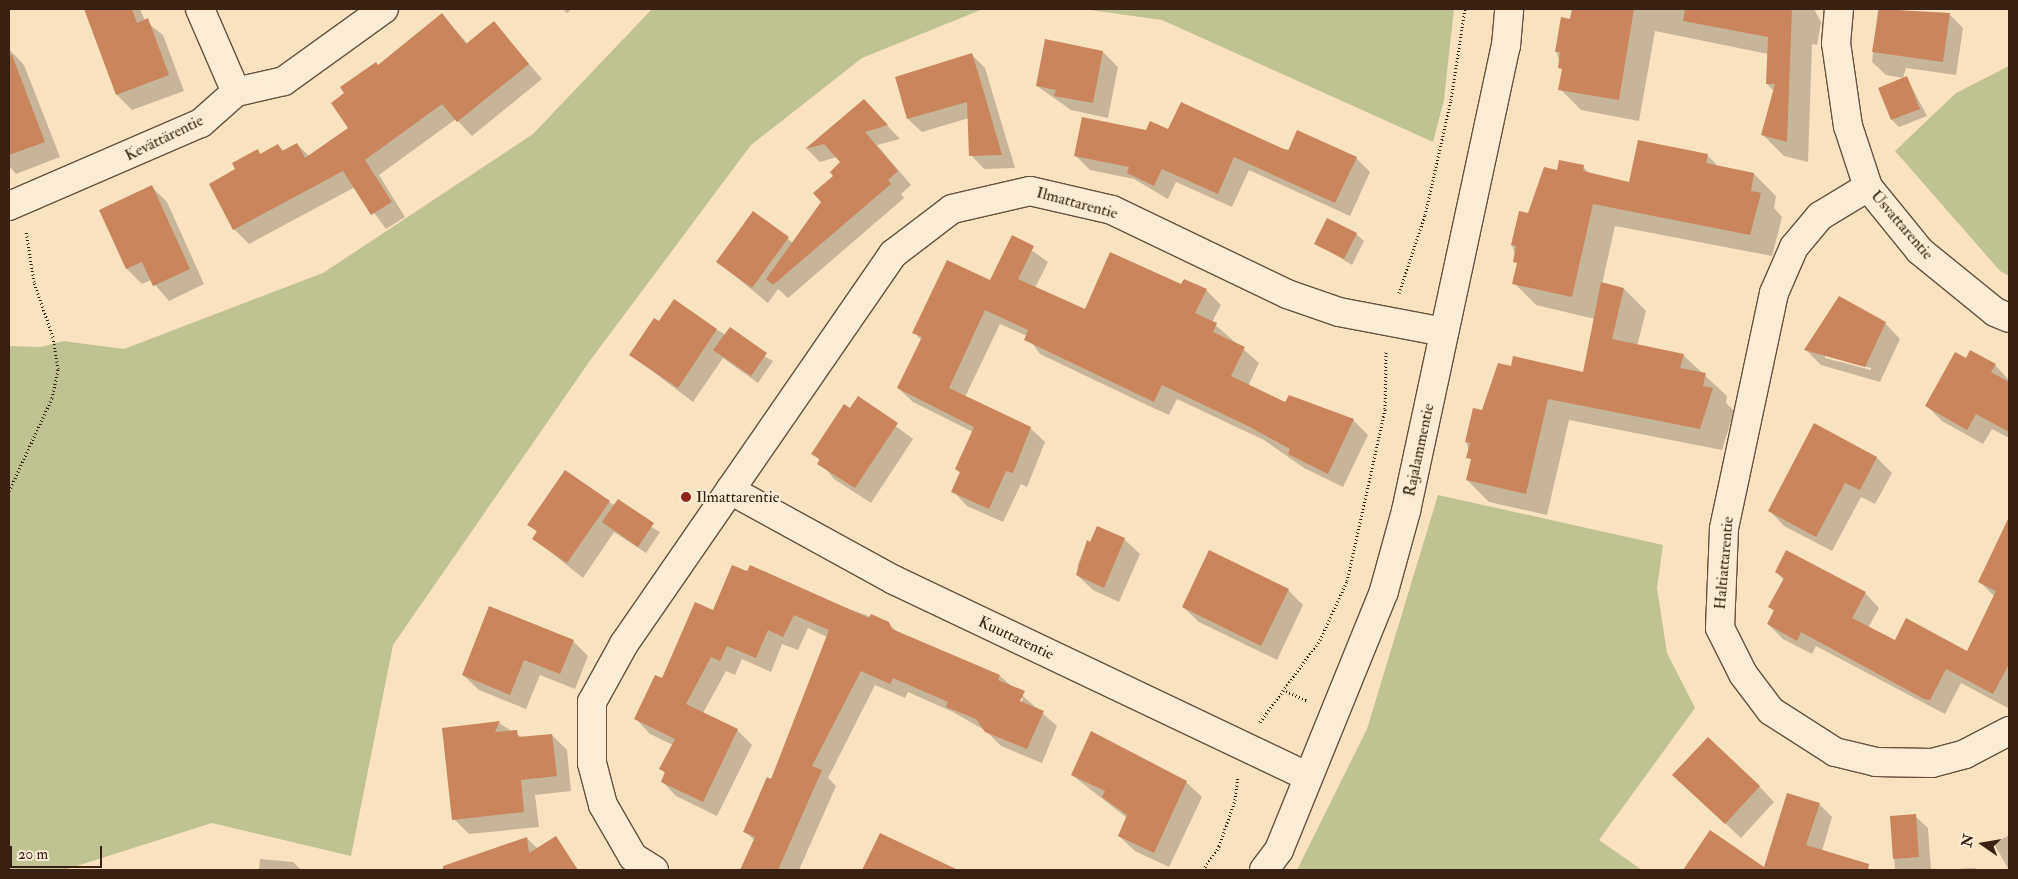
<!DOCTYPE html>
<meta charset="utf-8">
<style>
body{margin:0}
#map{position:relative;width:2018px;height:879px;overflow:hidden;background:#f9e3be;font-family:"IM FELL Double Pica",serif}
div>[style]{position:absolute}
.green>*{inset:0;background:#bfc390}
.shadow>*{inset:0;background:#0003}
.building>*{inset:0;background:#cb855d}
.path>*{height:3px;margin-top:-1.5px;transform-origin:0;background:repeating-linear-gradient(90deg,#382112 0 1px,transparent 0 3.5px)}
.roads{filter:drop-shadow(1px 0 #68523d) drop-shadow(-1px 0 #68523d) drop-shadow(0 1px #68523d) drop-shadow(0 -1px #68523d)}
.street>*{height:28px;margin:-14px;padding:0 14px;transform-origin:14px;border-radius:14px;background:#fbedd5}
.dots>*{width:14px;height:14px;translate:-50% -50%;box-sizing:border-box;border:2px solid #fbedd5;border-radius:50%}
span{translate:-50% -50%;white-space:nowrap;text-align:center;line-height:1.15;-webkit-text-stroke:4px #fbedd5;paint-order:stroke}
.street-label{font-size:16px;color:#382112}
.poi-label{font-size:16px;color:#382112}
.left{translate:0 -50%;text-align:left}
.frame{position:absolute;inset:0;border:10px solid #382112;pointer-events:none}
.north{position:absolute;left:1958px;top:819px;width:50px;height:50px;-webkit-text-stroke:4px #fbedd5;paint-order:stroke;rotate:283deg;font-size:14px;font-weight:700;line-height:20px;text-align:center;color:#382112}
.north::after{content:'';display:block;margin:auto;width:18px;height:22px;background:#382112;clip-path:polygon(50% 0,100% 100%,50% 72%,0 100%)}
.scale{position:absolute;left:10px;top:846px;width:92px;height:22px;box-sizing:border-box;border:2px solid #382112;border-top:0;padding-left:6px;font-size:15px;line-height:18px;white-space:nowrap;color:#382112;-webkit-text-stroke:4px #fbedd5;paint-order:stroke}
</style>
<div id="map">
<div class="green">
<div style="clip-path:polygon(652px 9px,983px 9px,862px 58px,751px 145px,589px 362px,393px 645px,351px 856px,212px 823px,64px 870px,9px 870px,9px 346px,41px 347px,63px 341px,124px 349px,323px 273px,533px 134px)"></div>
<div style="clip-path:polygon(1083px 9px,1454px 9px,1444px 100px,1433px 142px,1162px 20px)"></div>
<div style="clip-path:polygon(2009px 66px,2009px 276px,2000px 271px,1895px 151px,1956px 93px)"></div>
<div style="clip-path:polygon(1438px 495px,1663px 545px,1657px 588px,1667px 653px,1695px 708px,1599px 840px,1642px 870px,1297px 870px,1367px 729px)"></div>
</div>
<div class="shadow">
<div style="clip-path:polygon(85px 9px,140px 9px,145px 21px,163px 35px,184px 91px,132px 110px,117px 95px)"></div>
<div style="clip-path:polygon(563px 9px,572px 9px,567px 13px)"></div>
<div style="clip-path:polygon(1574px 9px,1814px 9px,1821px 22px,1817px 45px,1812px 44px,1808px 162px,1784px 156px,1763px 135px,1774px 91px,1767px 84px,1768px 54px,1655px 31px,1639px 121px,1581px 110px,1560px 89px,1563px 71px,1556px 51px)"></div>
<div style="clip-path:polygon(1878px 9px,1949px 14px,1963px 28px,1956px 75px,1906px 68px,1903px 78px,1886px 75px,1872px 62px)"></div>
<div style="clip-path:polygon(442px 15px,468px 44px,494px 23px,542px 79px,472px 136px,456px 119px,379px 175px,405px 217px,386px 229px,355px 187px,249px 244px,234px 229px,210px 184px,237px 170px,257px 151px,261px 155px,278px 145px,284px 151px,297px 144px,309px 156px,350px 128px,378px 66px)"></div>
<div style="clip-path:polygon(9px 49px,24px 65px,60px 157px,16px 174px,9px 166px)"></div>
<div style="clip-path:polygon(1103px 52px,1118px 67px,1108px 118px,1071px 110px,1037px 86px)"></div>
<div style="clip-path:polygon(972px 55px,985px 68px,1015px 168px,984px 169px,971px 155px,969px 118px,922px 132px,908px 119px)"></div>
<div style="clip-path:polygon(1907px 78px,1927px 116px,1899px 127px,1892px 120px)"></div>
<div style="clip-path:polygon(864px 101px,900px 139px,877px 145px,911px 185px,901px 194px,904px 198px,788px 298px,778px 289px,768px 303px,718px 262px,753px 213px,793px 243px,823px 202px,842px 162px,837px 157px,820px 162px,807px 149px)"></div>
<div style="clip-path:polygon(1147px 131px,1356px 158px,1370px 172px,1350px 216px,1249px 170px,1232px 207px,1176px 182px,1168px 199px,1134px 179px,1090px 170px,1076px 156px)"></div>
<div style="clip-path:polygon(1707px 155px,1719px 167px,1754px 174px,1776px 196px,1774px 208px,1782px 217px,1772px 256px,1615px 226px,1602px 284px,1624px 289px,1646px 311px,1637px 346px,1683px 355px,1727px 396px,1726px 403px,1734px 411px,1722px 450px,1569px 420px,1547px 515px,1489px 502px,1467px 480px,1472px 462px,1466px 441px,1483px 411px,1584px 374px,1595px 319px,1536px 305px,1514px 283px,1518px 265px,1512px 245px,1528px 215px,1558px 171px,1583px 167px,1591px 175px,1630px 184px)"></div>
<div style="clip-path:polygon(152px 187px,167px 202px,204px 284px,169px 301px,151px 280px,142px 284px,127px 269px,101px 210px)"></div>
<div style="clip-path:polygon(1356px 234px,1364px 241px,1352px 265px,1316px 243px)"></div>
<div style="clip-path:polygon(1013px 237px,1048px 262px,1035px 288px,1085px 311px,1182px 286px,1206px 290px,1221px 305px,1212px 322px,1259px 363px,1248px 386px,1286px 403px,1353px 420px,1368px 435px,1343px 487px,1304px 468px,1264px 440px,1177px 399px,1169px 415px,1147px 405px,1040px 354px,1027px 336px,1000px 324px,965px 397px,1030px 428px,1045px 442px,1027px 487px,1021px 484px,1003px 522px,967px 506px,953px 491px,961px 474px,956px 469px,973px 432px,913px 402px,898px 388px,922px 341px,914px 332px,991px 281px)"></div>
<div style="clip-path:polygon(659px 323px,717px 330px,773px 361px,758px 383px,723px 358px,693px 402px,631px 355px)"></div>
<div style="clip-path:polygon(evenodd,1885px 323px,1900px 339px,1880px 382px,1821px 365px,1806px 350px,1885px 323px,1825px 355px,1871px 368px,1871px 370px,1825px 358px,1825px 355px)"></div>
<div style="clip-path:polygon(1966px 359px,1995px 365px,2009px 380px,2009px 438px,1992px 429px,1983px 444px,1942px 421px,1927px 406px)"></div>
<div style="clip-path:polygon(858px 398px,913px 439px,871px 503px,834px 479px,813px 453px)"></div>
<div style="clip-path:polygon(1814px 425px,1877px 458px,1892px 473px,1875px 504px,1861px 497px,1832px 551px,1784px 526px,1769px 510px)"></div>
<div style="clip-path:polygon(609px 502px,660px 532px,646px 553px,614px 532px,583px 578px,534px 539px,538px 533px,529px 524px)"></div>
<div style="clip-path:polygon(1124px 539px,1140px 554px,1119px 602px,1093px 590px,1077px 575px,1078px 564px,1087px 542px)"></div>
<div style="clip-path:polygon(1998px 544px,2009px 550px,2008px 708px,1961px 683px,1945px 714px,1816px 646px,1812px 654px,1783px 639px,1768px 624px,1775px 612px,1770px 607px,1784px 580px,1776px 572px,1865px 593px,1879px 608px,1868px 628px,1895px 642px,1968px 652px,1994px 596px,1979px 581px)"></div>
<div style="clip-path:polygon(evenodd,733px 567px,888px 623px,897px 632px,1000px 676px,1057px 726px,1042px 763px,1001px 746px,986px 731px,953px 712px,908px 692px,905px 698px,875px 685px,828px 778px,836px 786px,799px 870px,742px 870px,755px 841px,745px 831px,772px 780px,827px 637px,808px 628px,798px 650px,782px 644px,771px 672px,742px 659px,735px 675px,726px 671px,703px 713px,737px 730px,752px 745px,717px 816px,676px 796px,662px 781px,666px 774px,661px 769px,673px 745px,650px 734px,636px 719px,714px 611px,733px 567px,1020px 698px,1023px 698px,1019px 707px,1020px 698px)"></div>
<div style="clip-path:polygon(1288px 590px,1303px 605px,1277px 660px,1199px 622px,1183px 607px)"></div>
<div style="clip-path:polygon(573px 641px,588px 656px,575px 689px,540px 675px,526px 709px,479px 690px,463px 675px)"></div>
<div style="clip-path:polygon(499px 723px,523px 738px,552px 735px,567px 750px,571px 791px,535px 795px,539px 827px,469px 834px,454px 819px,444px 729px)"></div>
<div style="clip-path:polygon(1092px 733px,1186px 782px,1202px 797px,1169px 867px,1135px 851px,1119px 836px,1127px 818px,1072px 775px)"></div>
<div style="clip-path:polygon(1759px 786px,1774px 802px,1741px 838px,1689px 790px)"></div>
<div style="clip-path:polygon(1819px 804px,1832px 817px,1822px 851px,1846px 859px,1858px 870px,1685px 870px,1765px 869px)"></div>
<div style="clip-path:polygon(1915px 816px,1928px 828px,1931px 870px,1895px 870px,1892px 817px)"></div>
<div style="clip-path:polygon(881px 834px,946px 866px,950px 870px,863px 870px)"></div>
<div style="clip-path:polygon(2009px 835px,2009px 870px,1994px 844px)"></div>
<div style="clip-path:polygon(527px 838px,541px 852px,543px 870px,452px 870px,450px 865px)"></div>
<div style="clip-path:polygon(260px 859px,293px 862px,301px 870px,259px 870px)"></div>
<div style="clip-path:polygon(1975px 868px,1977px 870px,1938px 870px)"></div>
</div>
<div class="building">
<div style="clip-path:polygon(84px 9px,132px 9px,137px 23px,148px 18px,169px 75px,116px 95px)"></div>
<div style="clip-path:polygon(1572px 9px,1634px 9px,1619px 100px,1558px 90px,1562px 69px,1558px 68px,1560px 52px,1555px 52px,1561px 17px,1570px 19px)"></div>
<div style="clip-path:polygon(1685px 9px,1792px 9px,1787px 142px,1761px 135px,1775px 84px,1766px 84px,1768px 37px,1683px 21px)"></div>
<div style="clip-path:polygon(1879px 9px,1950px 13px,1943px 62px,1872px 52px)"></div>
<div style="clip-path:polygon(442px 13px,466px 44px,494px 21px,529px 64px,457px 122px,442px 104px,365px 160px,392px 202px,371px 215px,343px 171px,233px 230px,209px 184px,235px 169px,232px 163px,258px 149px,260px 154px,278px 144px,282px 151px,297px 143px,305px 158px,348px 128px,331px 103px,344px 93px,340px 87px,376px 62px,378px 65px)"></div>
<div style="clip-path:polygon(1045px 39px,1103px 51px,1093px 103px,1054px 96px,1056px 90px,1036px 86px)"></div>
<div style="clip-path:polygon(972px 53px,985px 96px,1002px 155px,969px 156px,967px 102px,907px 119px,895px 77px)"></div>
<div style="clip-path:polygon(12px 55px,45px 142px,9px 155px,9px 56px)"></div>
<div style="clip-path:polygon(1907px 76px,1920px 109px,1891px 120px,1878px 88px)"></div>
<div style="clip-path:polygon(864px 99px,888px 125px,865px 132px,898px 171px,888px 180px,891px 184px,773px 285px,766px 279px,821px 202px,813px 193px,833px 176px,830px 172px,840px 162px,824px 144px,805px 149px)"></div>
<div style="clip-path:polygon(1181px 102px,1288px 151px,1297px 130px,1357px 157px,1335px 203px,1234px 157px,1218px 194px,1162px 169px,1154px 186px,1127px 173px,1129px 167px,1074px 156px,1082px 117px,1146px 130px,1150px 121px,1168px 129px)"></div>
<div style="clip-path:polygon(1638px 140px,1708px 154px,1706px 163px,1754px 173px,1751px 191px,1761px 193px,1750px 235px,1593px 204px,1572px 297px,1512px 284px,1517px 263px,1513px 262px,1516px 246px,1511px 245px,1519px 211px,1528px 213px,1544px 167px,1557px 170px,1559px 160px,1584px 165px,1583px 171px,1629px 182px)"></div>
<div style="clip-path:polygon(152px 185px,190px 269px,153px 286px,142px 262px,126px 269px,99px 210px)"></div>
<div style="clip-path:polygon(753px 211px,789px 237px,752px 288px,716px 262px)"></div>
<div style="clip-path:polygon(1327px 218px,1357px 233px,1344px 259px,1314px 244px)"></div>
<div style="clip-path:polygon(1012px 235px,1034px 246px,1018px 279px,1085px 309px,1110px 252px,1181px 284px,1184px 279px,1207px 289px,1195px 313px,1217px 323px,1213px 332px,1245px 347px,1231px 376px,1285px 402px,1289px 395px,1354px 419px,1328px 474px,1288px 454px,1290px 449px,1248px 426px,1162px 385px,1154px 402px,1131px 391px,1024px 340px,1028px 330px,985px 310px,949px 388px,1031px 427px,1013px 473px,1006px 471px,989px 509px,951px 492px,960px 472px,955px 469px,974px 427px,897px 388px,922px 337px,912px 333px,947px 260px,990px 280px)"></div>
<div style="clip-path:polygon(1601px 282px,1624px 288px,1612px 339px,1684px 354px,1680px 368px,1706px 373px,1703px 386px,1713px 388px,1700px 429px,1548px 399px,1526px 494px,1466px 480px,1471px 459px,1466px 458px,1470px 443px,1465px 442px,1473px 408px,1482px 410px,1498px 363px,1511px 366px,1513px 356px,1583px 372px)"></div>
<div style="clip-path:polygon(1839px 296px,1886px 322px,1865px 367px,1804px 350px)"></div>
<div style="clip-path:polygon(674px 299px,717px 329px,678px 388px,629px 355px,654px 318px,659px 321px)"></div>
<div style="clip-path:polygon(730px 327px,767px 353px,751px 376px,713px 350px)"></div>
<div style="clip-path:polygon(1970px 350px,1996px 364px,1991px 372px,2009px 382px,2009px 432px,1976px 414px,1967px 430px,1925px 406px,1955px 352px,1966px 358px)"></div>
<div style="clip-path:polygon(858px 396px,898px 423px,855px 488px,817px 464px,820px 459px,811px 454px,844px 404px,850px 408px)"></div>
<div style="clip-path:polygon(1814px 423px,1877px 457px,1860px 490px,1845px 483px,1816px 537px,1768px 511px)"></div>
<div style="clip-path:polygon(565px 470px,610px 501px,567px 563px,532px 539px,537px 531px,527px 525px)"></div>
<div style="clip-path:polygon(618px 499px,654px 523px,638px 547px,602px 522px)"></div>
<div style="clip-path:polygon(2009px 517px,2009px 664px,1993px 694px,1946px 669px,1930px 700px,1924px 699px,1801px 632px,1797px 641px,1767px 624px,1774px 610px,1768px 607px,1784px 578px,1775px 572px,1786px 550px,1866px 592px,1852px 618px,1895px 640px,1906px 618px,1967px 651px,1996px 591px,1978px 582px)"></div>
<div style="clip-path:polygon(1097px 526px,1125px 538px,1104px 588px,1076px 575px,1087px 540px,1090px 542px)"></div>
<div style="clip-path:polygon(1209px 550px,1289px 589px,1261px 646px,1182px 607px)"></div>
<div style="clip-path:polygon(732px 565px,747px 571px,750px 565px,869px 618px,871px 614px,889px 622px,892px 629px,1000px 675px,998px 680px,1025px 691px,1020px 701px,1044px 711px,1027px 749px,985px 732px,976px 719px,946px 707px,948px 702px,893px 678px,890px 684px,861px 671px,812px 766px,822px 770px,778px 870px,740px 870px,755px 837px,743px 832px,767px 777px,771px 779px,829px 630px,794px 615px,783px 637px,768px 630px,756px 658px,727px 646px,720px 661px,711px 657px,686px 704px,738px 729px,703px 802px,661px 782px,665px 772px,659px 769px,675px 739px,634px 719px,655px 675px,662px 678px,695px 602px,713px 610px)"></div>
<div style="clip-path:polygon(489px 606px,574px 640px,560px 674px,524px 660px,510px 695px,462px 675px)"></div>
<div style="clip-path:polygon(500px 721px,495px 732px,517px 730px,518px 737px,552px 734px,557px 776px,521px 780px,524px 812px,452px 820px,442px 728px)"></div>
<div style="clip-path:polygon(1091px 731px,1187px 781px,1154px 853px,1118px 836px,1127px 815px,1102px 797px,1105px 791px,1071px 775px)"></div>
<div style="clip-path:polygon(1708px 737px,1760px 786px,1725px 824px,1672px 775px)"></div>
<div style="clip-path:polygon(1787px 793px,1820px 803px,1806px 845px,1869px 864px,1868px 870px,1683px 870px,1710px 830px,1764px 867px)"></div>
<div style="clip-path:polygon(1916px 814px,1919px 857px,1893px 859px,1890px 816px)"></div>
<div style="clip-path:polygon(880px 833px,958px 870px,862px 870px)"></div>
<div style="clip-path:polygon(556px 836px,578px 870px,443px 870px,443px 866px,527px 837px,529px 853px)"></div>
</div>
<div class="path">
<div style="left:1399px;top:293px;width:82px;rotate:-71.6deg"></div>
<div style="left:1425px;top:215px;width:118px;rotate:-77.3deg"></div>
<div style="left:1451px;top:100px;width:92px;rotate:-81.3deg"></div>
<div style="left:9px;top:491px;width:102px;rotate:-65.2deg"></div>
<div style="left:52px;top:398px;width:30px;rotate:-78deg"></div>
<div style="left:58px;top:369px;width:32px;rotate:-99deg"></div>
<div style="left:53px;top:337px;width:58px;rotate:-109.1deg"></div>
<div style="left:34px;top:282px;width:52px;rotate:-98.9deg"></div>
<div style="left:1286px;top:691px;width:23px;rotate:25deg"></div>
<div style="left:1260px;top:722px;width:102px;rotate:-53.8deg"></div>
<div style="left:1320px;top:640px;width:65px;rotate:-65.4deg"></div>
<div style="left:1347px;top:581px;width:176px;rotate:-77.5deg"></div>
<div style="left:1385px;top:409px;width:59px;rotate:-89deg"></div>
<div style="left:1203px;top:870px;width:29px;rotate:-56deg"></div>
<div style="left:1219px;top:846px;width:49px;rotate:-70.8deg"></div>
<div style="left:1235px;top:800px;width:24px;rotate:-83deg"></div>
</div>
<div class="roads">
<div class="street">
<div style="left:200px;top:9px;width:90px;rotate:66.6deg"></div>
<div style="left:1839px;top:9px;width:34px;rotate:95deg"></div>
<div style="left:1836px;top:43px;width:84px;rotate:81.8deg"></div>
<div style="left:1848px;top:126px;width:64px;rotate:71.8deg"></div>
<div style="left:1868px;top:187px;width:82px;rotate:50.9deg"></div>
<div style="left:1920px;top:251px;width:97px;rotate:39.1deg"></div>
<div style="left:1995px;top:312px;width:15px;rotate:23deg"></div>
<div style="left:1868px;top:187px;width:56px;rotate:148.9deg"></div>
<div style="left:1820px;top:216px;width:40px;rotate:130deg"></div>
<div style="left:1794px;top:247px;width:50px;rotate:113.5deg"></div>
<div style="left:1774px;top:293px;width:241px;rotate:102deg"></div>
<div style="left:1724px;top:529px;width:99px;rotate:92.3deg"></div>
<div style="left:1720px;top:628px;width:51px;rotate:63.4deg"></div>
<div style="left:1743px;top:674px;width:46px;rotate:52.9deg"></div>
<div style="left:1771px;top:711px;width:76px;rotate:32.6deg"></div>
<div style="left:1835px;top:752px;width:42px;rotate:13.7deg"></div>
<div style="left:1876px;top:762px;width:56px;rotate:1deg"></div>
<div style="left:1932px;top:763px;width:34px;rotate:-15deg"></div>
<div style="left:1965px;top:754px;width:50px;rotate:-27.6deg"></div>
<div style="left:9px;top:206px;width:209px;rotate:-23.4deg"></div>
<div style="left:201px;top:123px;width:47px;rotate:-41.5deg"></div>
<div style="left:236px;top:92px;width:49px;rotate:-12.9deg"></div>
<div style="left:284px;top:81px;width:123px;rotate:-35.8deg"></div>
<div style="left:730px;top:490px;width:187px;rotate:28.8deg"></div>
<div style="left:894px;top:580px;width:457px;rotate:25.4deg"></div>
<div style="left:654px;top:870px;width:25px;rotate:-148deg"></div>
<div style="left:633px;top:857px;width:60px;rotate:-120deg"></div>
<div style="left:603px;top:805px;width:43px;rotate:-104.7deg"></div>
<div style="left:592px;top:763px;width:61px;rotate:-90deg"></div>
<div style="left:592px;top:702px;width:66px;rotate:-61.1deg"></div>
<div style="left:624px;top:644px;width:474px;rotate:-55.4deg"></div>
<div style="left:893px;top:254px;width:74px;rotate:-37.3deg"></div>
<div style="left:952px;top:209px;width:80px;rotate:-13deg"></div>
<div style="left:1030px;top:191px;width:84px;rotate:13deg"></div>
<div style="left:1112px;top:210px;width:194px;rotate:25.6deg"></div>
<div style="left:1287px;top:294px;width:55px;rotate:19.1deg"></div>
<div style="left:1339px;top:312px;width:107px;rotate:10.8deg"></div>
<div style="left:1264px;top:870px;width:25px;rotate:-53deg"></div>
<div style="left:1279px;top:850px;width:279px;rotate:-67.9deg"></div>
<div style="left:1384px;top:591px;width:83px;rotate:-74.6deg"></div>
<div style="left:1406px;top:511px;width:476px;rotate:-77.9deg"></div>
<div style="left:1506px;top:46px;width:37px;rotate:-85deg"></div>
</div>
</div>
<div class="dots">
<div style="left:686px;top:497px;background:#8f2418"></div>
</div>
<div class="street-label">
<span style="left:164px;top:138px;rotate:-26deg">Kevättärentie</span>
<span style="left:1077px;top:203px;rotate:15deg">Ilmattarentie</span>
<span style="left:1902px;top:225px;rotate:49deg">Usvattarentie</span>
<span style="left:1419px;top:450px;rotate:-78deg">Rajalammentie</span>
<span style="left:1724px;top:563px;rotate:-85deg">Haltiattarentie</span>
<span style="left:1016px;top:638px;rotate:25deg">Kuuttarentie</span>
</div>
<div class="poi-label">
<span class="left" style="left:696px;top:497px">Ilmattarentie</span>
</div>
<div class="frame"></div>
<div class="north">N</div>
<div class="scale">20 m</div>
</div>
